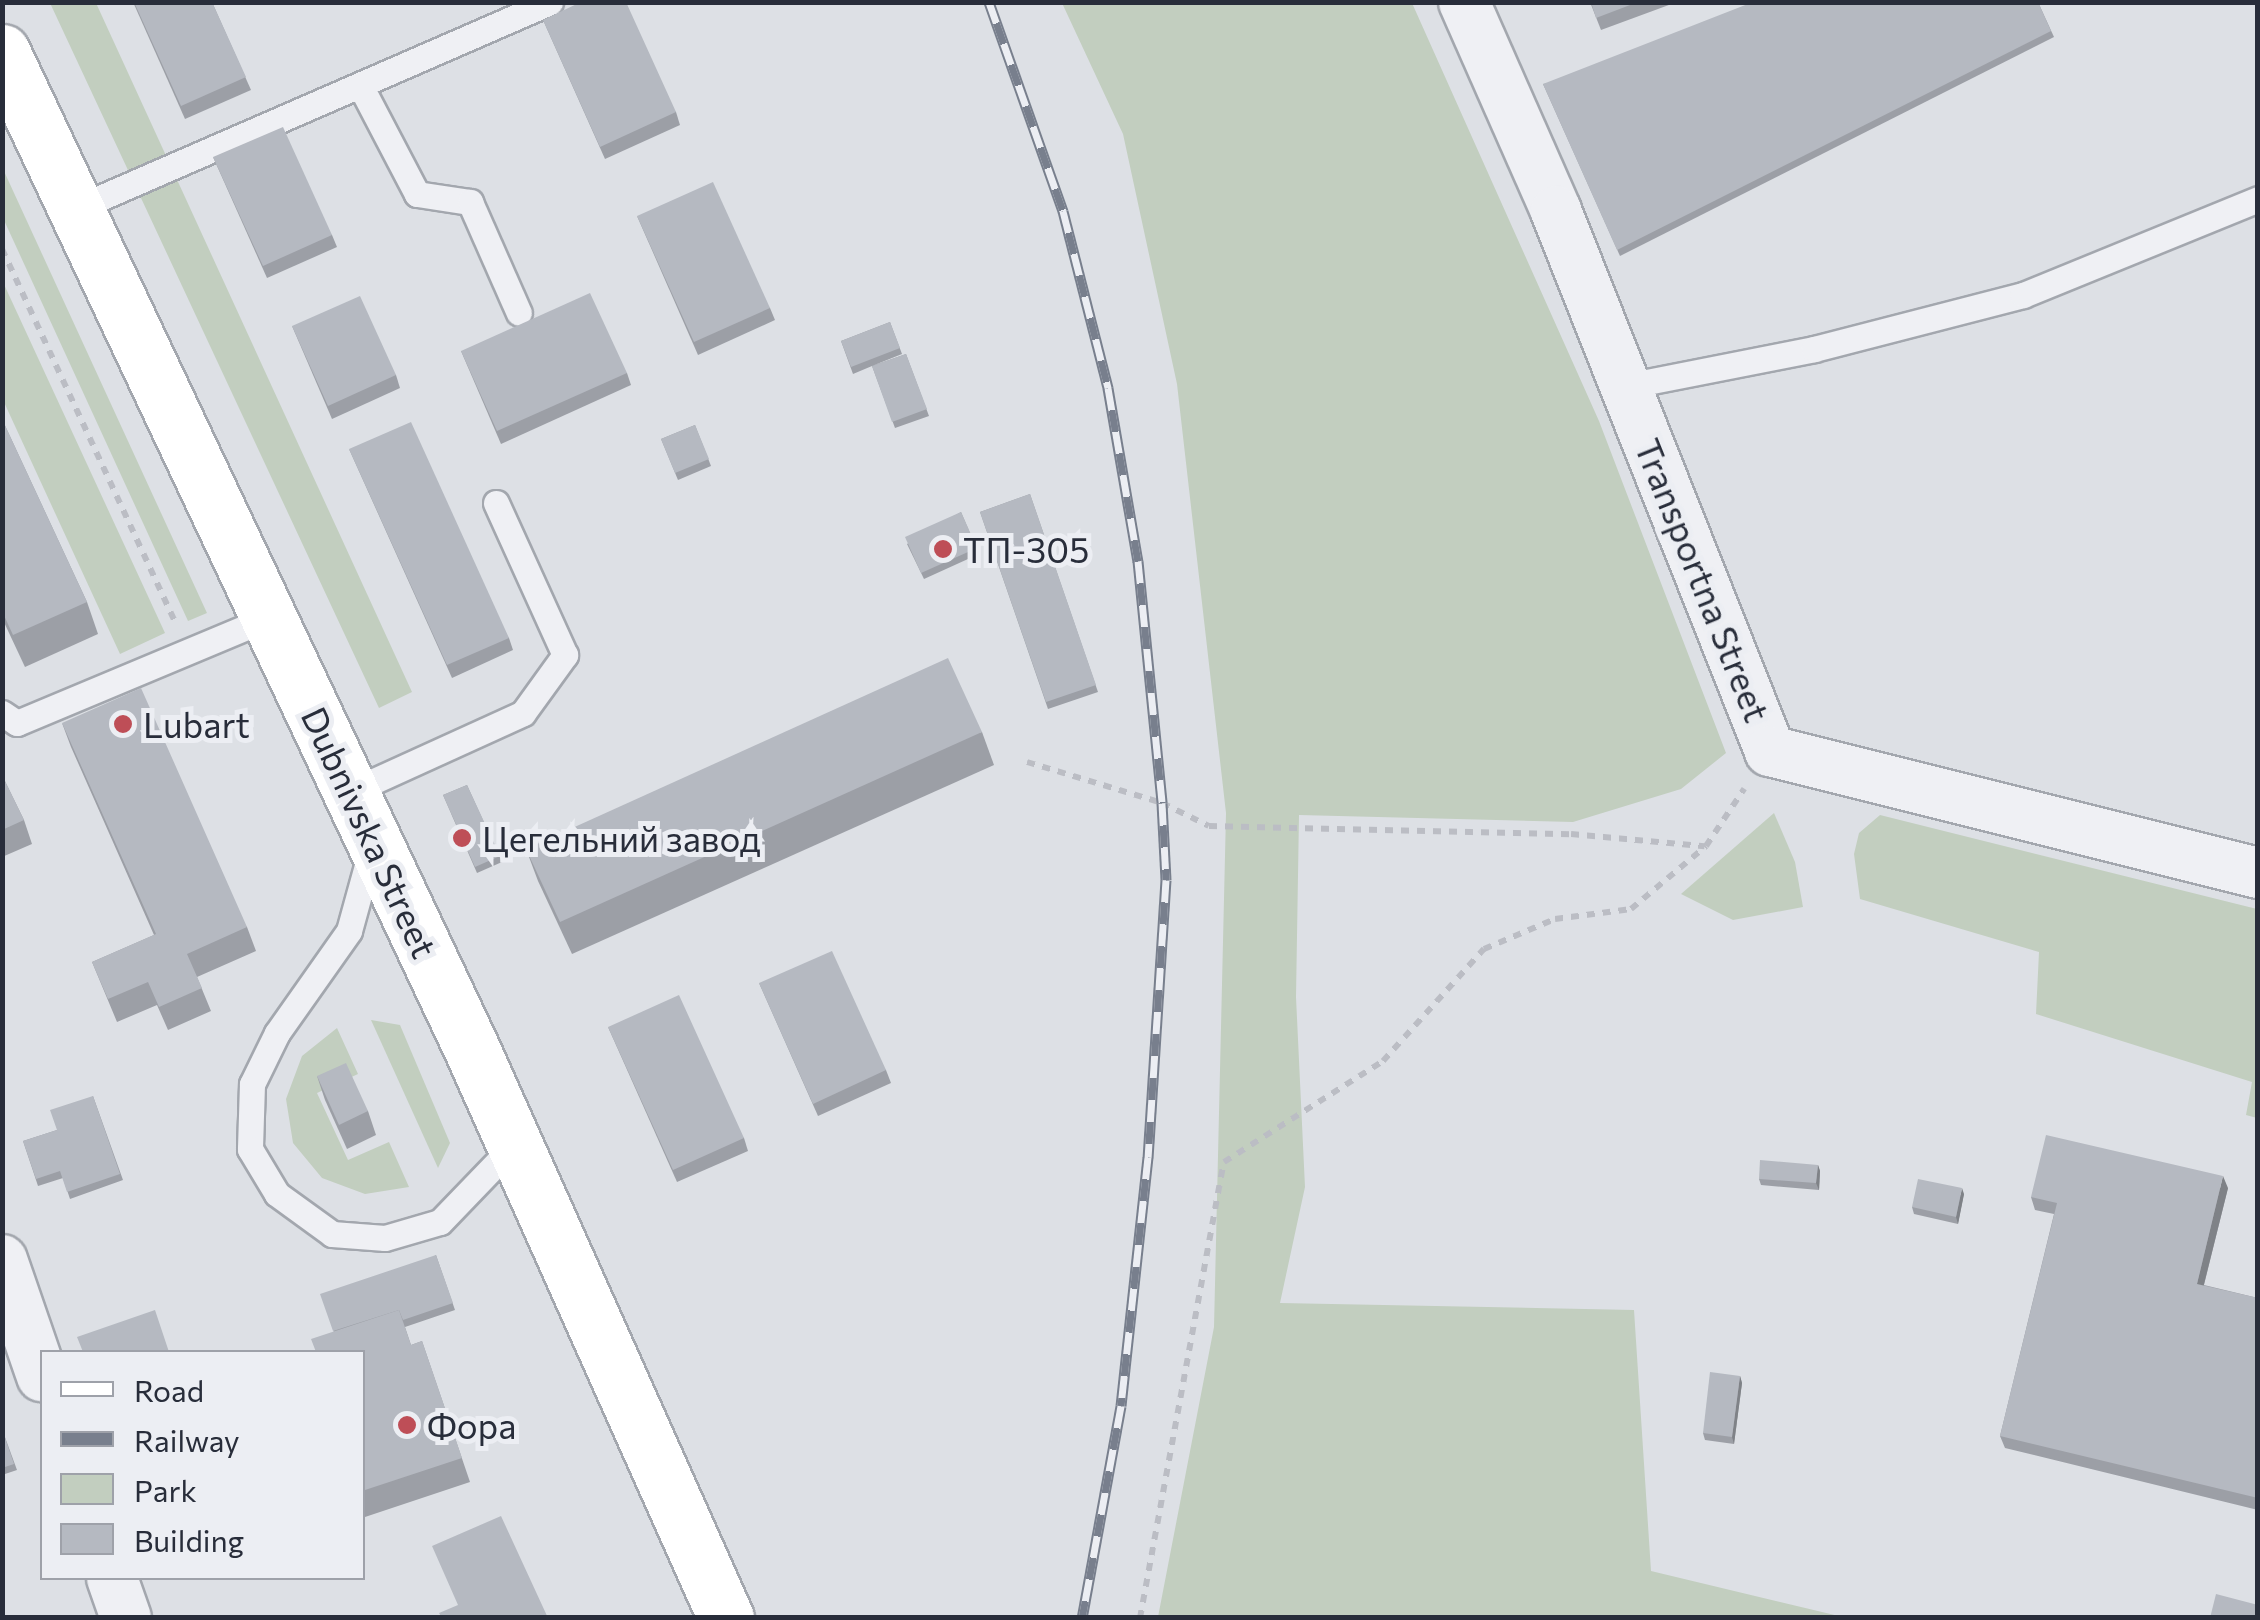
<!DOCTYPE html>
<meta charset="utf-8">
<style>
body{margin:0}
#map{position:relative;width:2260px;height:1620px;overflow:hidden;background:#dde0e5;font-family:Commissioner,sans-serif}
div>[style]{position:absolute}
.green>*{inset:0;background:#c2cebf}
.path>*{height:6px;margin-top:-3px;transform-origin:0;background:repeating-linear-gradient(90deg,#bbbdc4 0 8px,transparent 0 16px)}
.roads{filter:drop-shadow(2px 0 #a3a7ae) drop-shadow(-2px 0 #a3a7ae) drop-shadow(0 2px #a3a7ae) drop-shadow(0 -2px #a3a7ae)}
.lane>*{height:25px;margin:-12.5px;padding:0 12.5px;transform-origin:12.5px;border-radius:12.5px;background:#eff0f4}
.street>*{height:50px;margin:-25px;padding:0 25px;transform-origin:25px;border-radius:25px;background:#eff0f4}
.primary>*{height:55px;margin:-27.5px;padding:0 27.5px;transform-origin:27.5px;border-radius:27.5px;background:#fff}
.rail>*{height:11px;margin-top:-5.5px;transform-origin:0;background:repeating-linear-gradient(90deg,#eceef3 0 22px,#787f8d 0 44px);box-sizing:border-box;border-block:2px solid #787f8d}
.wall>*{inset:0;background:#9c9fa6}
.shaded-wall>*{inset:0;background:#7f8287}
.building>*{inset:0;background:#b5b9c1}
.dots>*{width:28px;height:28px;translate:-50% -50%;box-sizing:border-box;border:5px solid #eceef3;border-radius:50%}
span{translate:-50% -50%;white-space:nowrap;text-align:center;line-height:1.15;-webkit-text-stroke:10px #eceef3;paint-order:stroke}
.poi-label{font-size:35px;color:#282d3a}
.left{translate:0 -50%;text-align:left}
.street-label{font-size:35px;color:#282d3a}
.frame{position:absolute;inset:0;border:5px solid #282d3a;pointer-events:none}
.legend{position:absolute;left:40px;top:1350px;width:325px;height:230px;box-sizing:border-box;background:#eceef3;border:2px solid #9ea1a9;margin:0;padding:12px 18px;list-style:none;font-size:30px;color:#282d3a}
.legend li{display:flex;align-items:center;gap:20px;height:50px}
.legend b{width:50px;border:2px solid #9ea1a9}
</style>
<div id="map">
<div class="green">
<div style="clip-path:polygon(50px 3px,96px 3px,412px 692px,379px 708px)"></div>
<div style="clip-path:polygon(1062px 3px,1412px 3px,1599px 421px,1726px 753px,1681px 789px,1573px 822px,1299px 815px,1296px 997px,1305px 1187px,1280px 1303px,1634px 1310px,1651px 1571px,1843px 1617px,1158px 1617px,1214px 1327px,1226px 813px,1177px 384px,1123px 134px)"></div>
<div style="clip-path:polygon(3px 169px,207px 613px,188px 621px,3px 218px)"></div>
<div style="clip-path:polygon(2px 280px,165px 633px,120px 654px,3px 400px)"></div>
<div style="clip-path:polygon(1774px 813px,1795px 862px,1803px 907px,1733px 920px,1681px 894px)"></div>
<div style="clip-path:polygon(1880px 815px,2257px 909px,2257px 1118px,2246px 1115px,2252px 1082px,2036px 1014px,2039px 952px,1860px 899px,1854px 854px,1859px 833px)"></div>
<div style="clip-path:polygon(371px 1020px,400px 1025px,450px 1143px,438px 1168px)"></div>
<div style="clip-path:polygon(337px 1028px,358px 1074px,317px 1093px,348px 1160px,389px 1142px,409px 1187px,365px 1194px,322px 1178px,293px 1143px,286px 1099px,302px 1056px)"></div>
</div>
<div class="path">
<div style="left:2px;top:249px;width:412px;rotate:65.1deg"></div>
<div style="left:1027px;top:762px;width:141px;rotate:16.9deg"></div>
<div style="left:1162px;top:803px;width:52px;rotate:26.1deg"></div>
<div style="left:1209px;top:826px;width:362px;rotate:1.3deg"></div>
<div style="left:1571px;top:834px;width:134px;rotate:5.2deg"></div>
<div style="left:1140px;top:1618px;width:464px;rotate:-79.6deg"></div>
<div style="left:1224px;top:1162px;width:188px;rotate:-32.4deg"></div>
<div style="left:1383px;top:1061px;width:151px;rotate:-48deg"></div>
<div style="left:1484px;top:949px;width:77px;rotate:-22.9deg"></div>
<div style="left:1555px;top:919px;width:77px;rotate:-7.5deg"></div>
<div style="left:1631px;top:909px;width:98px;rotate:-40deg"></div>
<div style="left:1706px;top:846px;width:69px;rotate:-56.3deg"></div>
</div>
<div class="roads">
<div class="lane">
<div style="left:360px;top:85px;width:123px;rotate:62.4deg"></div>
<div style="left:417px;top:194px;width:54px;rotate:8.6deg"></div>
<div style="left:470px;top:202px;width:121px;rotate:66.2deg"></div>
<div style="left:77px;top:208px;width:516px;rotate:-23.53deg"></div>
<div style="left:1626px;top:386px;width:192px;rotate:-11.1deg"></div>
<div style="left:1814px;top:349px;width:216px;rotate:-14.5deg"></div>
<div style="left:2023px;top:295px;width:254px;rotate:-22.2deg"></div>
<div style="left:2px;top:713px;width:18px;rotate:34deg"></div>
<div style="left:17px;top:723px;width:274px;rotate:-22.7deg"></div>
<div style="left:350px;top:792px;width:190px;rotate:-24.5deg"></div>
<div style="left:523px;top:713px;width:72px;rotate:-54.1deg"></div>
<div style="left:565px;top:655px;width:167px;rotate:-114.4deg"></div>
<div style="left:371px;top:851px;width:83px;rotate:105.4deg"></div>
<div style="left:349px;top:931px;width:125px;rotate:125.2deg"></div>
<div style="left:277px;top:1033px;width:57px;rotate:116.1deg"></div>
<div style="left:252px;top:1084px;width:65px;rotate:91.8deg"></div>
<div style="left:250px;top:1149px;width:52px;rotate:59deg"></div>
<div style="left:277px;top:1194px;width:68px;rotate:36deg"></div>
<div style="left:332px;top:1234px;width:53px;rotate:4.3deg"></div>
<div style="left:385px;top:1238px;width:57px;rotate:-16.2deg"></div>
<div style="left:440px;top:1222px;width:107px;rotate:-46.1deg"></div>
</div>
<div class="street">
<div style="left:1464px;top:2px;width:228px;rotate:66.2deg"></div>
<div style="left:1556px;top:211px;width:581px;rotate:68.38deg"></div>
<div style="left:1770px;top:751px;width:503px;rotate:14.04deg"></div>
<div style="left:2px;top:1260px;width:123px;rotate:71deg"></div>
<div style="left:112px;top:1578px;width:42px;rotate:70.7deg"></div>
</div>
<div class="primary">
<div style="left:2px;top:52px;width:1098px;rotate:64.77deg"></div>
<div style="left:470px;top:1045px;width:628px;rotate:65.93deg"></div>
</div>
</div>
<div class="rail">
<div style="left:989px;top:2px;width:222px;rotate:70.5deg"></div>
<div style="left:1063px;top:211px;width:183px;rotate:75.7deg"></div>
<div style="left:1108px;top:388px;width:176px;rotate:80.2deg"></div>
<div style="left:1138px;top:561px;width:243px;rotate:84.3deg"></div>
<div style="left:1162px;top:803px;width:77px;rotate:87deg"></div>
<div style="left:1166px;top:880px;width:278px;rotate:93.7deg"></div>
<div style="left:1148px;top:1157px;width:250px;rotate:96.2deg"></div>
<div style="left:1121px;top:1406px;width:216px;rotate:100.4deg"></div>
</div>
<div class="wall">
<div style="clip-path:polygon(133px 2px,212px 2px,251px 90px,185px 119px)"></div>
<div style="clip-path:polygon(1590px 2px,1677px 2px,1601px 30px)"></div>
<div style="clip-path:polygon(2038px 2px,2054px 37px,1620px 256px,1543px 84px)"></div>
<div style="clip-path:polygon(543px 20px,676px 112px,680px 125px,605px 159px)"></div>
<div style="clip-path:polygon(213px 157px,332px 235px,337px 247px,267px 278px)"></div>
<div style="clip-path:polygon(637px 216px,770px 308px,775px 320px,698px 355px)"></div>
<div style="clip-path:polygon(890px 322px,902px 354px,872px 366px,906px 354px,929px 416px,895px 428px,872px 366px,853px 374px,841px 341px)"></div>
<div style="clip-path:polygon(292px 326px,396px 375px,400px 388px,332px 419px)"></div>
<div style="clip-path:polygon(461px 351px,627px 373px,631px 385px,501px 444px)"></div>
<div style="clip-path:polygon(2px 419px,87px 602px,98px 634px,25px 667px,2px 618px)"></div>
<div style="clip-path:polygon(695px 425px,711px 466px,678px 480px,661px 439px)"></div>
<div style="clip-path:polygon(349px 449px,509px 638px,513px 650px,452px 678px)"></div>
<div style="clip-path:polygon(1030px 494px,1098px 692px,1048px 709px,980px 512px)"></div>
<div style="clip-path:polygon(961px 512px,979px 554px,924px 579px,907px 544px)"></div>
<div style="clip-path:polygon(62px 723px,247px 927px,256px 951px,197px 977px,211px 1011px,168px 1030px,157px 1005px,117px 1022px,92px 962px,154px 935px,71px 747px)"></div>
<div style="clip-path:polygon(982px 732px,994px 765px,572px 954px,538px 881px,526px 849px)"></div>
<div style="clip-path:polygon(2px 775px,24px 820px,32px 844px,2px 857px)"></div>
<div style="clip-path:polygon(467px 785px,502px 862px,477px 873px,443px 795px)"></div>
<div style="clip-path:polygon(759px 983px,886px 1070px,891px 1083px,818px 1116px)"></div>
<div style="clip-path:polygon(608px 1027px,744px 1138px,748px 1151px,677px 1182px)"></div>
<div style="clip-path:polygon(317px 1076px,368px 1111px,376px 1135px,347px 1149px,325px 1100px)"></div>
<div style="clip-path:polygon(93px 1096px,123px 1180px,70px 1199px,63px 1178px,38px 1186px,23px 1141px,57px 1130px)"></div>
<div style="clip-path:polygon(1818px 1165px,1820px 1171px,1819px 1190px,1761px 1185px,1759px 1179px)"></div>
<div style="clip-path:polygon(2228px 1188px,2204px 1285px,2258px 1298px,2258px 1510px,2005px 1448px,2000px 1436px,2054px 1214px,2035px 1210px,2031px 1197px)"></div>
<div style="clip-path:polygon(1964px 1194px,1958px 1224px,1914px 1214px,1912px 1207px)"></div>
<div style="clip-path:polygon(436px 1255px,455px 1310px,405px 1327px,411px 1345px,422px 1341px,470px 1482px,362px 1518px,362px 1352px,333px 1331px)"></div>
<div style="clip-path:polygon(1740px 1376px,1742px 1383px,1734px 1444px,1705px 1440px,1703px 1433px)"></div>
<div style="clip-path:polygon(2px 1429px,17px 1470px,2px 1475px)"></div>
</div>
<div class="shaded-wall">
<div style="clip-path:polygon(1818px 1165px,1820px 1171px,1819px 1190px,1816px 1183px)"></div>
<div style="clip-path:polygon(2223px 1176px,2228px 1188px,2201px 1296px,2197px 1284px)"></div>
<div style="clip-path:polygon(1962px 1188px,1964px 1194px,1958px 1224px,1956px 1217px)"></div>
<div style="clip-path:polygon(1740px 1376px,1742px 1383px,1734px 1444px,1732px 1437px)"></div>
</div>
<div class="building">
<div style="clip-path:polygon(134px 2px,212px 2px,246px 77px,181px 106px)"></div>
<div style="clip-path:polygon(581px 2px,626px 2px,676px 112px,600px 147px,543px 20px)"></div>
<div style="clip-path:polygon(1591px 2px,1638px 2px,1596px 18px)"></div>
<div style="clip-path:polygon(1753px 2px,2038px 2px,2051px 31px,1617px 250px,1543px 84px)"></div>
<div style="clip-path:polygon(283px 127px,332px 235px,263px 266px,213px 157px)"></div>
<div style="clip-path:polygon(713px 182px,770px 308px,694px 342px,637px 216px)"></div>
<div style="clip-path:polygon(590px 293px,627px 373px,497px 431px,461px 351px)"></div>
<div style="clip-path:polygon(360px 296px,396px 375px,328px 406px,292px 326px)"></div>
<div style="clip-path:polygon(890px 322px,900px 348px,851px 367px,841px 341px)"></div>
<div style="clip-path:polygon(906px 354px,927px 409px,892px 422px,872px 366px)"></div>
<div style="clip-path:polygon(2px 419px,87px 602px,13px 635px,2px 611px)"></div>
<div style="clip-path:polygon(411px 422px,509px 638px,447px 665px,349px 449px)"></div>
<div style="clip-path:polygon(695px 425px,709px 459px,675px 473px,661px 439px)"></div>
<div style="clip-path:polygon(1030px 494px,1096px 685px,1046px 702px,980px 512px)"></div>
<div style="clip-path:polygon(961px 512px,977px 548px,921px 573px,905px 537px)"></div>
<div style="clip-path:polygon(948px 658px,982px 732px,560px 922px,526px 849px)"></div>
<div style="clip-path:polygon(141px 688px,247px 927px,187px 954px,202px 988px,159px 1007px,148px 982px,108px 999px,92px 962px,156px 934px,62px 723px)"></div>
<div style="clip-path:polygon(2px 775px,24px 820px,2px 830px)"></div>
<div style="clip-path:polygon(467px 785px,500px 856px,475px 867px,443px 795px)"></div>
<div style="clip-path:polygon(832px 951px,886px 1070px,813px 1104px,759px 983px)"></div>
<div style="clip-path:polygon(679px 995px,744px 1138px,673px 1170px,608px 1027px)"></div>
<div style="clip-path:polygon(346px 1063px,368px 1111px,339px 1125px,317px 1076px)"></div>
<div style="clip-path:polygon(93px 1096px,120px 1174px,67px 1192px,60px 1171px,36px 1179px,23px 1141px,57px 1130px,50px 1110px)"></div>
<div style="clip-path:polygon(2046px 1135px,2223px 1176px,2197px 1284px,2258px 1298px,2258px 1498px,2000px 1436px,2057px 1203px,2031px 1197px)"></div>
<div style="clip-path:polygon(1760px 1160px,1818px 1165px,1816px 1183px,1759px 1179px)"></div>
<div style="clip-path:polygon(1918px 1179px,1962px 1188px,1956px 1217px,1912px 1207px)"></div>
<div style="clip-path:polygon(436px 1255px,453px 1303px,403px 1320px,399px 1310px,333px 1331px,320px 1294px)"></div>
<div style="clip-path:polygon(155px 1310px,169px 1352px,83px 1352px,77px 1337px)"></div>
<div style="clip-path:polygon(399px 1310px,411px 1345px,422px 1341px,462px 1458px,362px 1491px,362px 1352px,316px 1352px,311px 1339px)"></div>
<div style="clip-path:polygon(1710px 1372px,1740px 1376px,1732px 1437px,1703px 1433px)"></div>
<div style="clip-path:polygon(2px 1429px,14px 1464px,2px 1468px)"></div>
<div style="clip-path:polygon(501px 1516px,548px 1618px,442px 1618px,439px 1613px,458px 1605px,432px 1546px)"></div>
<div style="clip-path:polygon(2216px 1594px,2258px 1605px,2258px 1618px,2210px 1618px)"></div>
</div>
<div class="dots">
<div style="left:943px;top:549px;background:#be4e57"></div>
<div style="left:123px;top:724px;background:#be4e57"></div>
<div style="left:462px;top:838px;background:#be4e57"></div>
<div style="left:407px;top:1425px;background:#be4e57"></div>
</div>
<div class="poi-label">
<span class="left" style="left:963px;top:549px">ТП-305</span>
<span class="left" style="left:143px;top:724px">Lubart</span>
<span class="left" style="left:482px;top:838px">Цегельний завод</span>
<span class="left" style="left:427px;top:1425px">Фора</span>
</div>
<div class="street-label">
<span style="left:1703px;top:580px;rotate:68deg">Transportna Street</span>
<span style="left:370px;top:832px;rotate:65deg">Dubnivska Street</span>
</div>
<div class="frame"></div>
<ul class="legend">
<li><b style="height:12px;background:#fff"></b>Road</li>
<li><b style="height:12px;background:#787f8d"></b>Railway</li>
<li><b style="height:28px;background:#c2cebf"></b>Park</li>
<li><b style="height:28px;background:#b5b9c1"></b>Building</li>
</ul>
</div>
